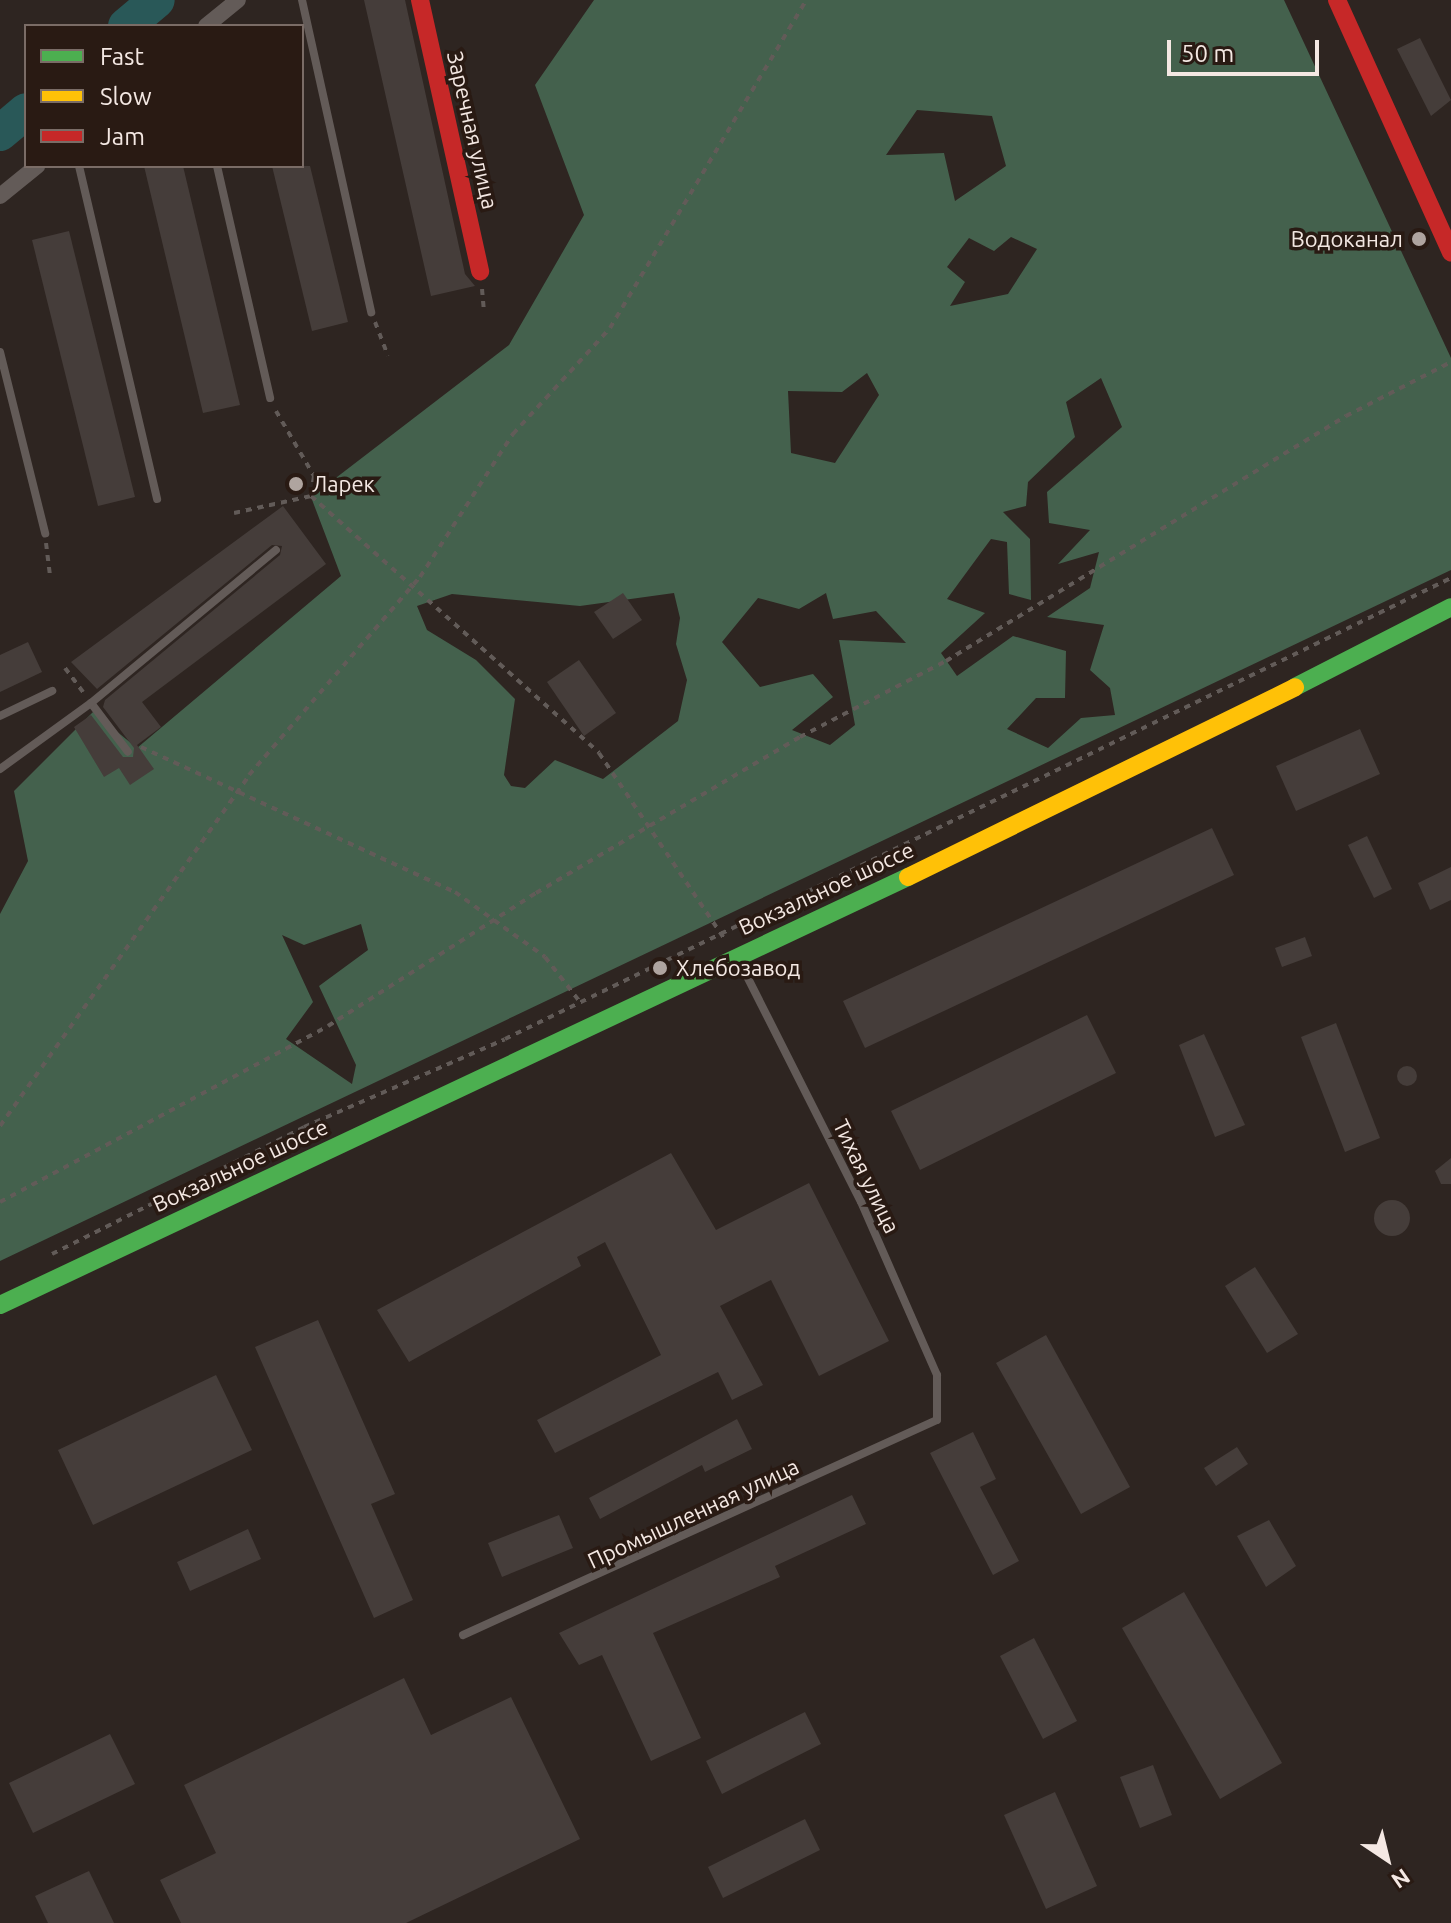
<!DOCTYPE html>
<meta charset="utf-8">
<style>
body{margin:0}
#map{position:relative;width:1451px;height:1923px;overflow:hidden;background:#2e2521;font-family:Ubuntu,sans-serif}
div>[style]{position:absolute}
.forest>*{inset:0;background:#44614d}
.river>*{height:36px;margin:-18px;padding:0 18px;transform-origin:18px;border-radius:18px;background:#295858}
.building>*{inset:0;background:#453d3a}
.round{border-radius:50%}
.path>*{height:4px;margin-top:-2px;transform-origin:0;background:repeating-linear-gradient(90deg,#625b58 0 6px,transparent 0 12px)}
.lane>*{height:8px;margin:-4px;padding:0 4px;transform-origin:4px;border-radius:4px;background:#635b58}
.street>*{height:16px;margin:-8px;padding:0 8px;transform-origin:8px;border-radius:8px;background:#635b58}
.fast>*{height:18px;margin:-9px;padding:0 9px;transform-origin:9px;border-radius:9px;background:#4caf50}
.slow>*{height:18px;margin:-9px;padding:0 9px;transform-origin:9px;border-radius:9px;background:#ffc107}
.jam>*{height:18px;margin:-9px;padding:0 9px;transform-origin:9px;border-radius:9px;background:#c62828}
.dots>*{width:22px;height:22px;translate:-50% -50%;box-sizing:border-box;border:4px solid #291a13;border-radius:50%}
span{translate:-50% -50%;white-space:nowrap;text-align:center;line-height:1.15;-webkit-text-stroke:7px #291a13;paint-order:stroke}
.street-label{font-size:22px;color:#f4e8e3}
.poi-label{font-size:22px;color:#f4e8e3}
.right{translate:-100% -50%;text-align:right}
.left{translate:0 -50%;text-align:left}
.legend{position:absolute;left:24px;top:24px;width:280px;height:144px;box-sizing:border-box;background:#291a13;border:2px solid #7a6c66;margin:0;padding:10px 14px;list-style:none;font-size:24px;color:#f4e8e3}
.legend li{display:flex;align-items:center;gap:16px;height:40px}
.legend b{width:40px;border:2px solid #7a6c66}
.north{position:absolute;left:1347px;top:1819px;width:80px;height:80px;-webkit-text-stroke:6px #291a13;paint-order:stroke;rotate:145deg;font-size:22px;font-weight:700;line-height:32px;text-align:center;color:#f4e8e3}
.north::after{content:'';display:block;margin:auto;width:28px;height:36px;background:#f4e8e3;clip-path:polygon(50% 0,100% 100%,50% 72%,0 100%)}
.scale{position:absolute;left:1167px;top:40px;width:152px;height:36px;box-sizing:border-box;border:4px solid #f4e8e3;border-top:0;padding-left:10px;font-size:24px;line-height:28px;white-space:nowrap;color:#f4e8e3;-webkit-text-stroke:6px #291a13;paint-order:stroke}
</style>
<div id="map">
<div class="forest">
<div style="clip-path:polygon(evenodd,594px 0,1284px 0,1451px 358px,1451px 570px,0 1261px,0 914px,28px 861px,14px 791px,93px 712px,137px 748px,341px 576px,311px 497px,509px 345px,584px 215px,535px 85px,594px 0,917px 110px,992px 116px,1006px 166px,955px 201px,944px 153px,886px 155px,917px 110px,594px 0,1011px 237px,1037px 249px,1008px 294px,950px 306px,965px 282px,947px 267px,969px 238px,994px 251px,1011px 237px,594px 0,867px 373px,879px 395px,835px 463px,791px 453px,788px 391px,842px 392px,867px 373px,594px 0,1101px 378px,1122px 427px,1047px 492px,1049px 523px,1090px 530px,1058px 564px,1099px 552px,1090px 588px,1047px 617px,1104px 625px,1090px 670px,1110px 688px,1115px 715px,1081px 718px,1048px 748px,1007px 729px,1036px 698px,1065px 698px,1066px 651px,1013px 636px,957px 676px,941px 653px,985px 613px,947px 599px,991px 539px,1007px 542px,1009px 594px,1031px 600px,1030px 539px,1003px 512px,1026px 506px,1028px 482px,1075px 437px,1066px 402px,1101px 378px,594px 0,674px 593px,680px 618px,676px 644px,687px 680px,678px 721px,603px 779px,555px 760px,525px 788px,511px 786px,504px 775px,515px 699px,476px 660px,427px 630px,417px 606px,452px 594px,580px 606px,674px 593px,594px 0,826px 593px,833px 619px,876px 611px,906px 643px,839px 640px,855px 725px,830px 745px,792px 730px,833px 697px,813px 674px,760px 687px,722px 642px,758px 598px,799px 609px,826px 593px,594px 0,361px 924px,368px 950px,319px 986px,356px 1065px,352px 1084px,286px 1039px,313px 1002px,282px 935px,304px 945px,361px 924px)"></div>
</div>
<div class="river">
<div style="left:126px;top:26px;width:40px;rotate:-40deg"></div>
<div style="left:0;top:133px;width:34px;rotate:-40deg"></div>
</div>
<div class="building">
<div style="clip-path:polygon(364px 0,405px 0,465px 274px,475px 286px,431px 296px)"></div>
<div style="clip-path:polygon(1420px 38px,1451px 100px,1431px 116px,1397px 49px)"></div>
<div style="clip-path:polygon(144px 166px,183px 166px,240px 405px,203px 413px)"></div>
<div style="clip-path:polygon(272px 166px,310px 166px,348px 322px,312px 331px)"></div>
<div style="clip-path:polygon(69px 231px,135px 497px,98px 506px,32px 240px)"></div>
<div style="clip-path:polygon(283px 506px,326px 564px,142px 702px,161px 727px,137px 745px,154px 769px,130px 785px,119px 768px,104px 777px,74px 727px,91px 715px,123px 757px,133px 757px,134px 748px,103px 707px,105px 700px,280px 555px,282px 546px,272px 545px,97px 689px,71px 662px)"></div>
<div style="clip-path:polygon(623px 593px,642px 620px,613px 639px,594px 612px)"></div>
<div style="clip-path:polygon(28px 642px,42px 672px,0 692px,0 655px)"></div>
<div style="clip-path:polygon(579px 660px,616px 713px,584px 736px,547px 682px)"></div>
<div style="clip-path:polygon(1360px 729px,1380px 774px,1296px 811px,1276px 766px)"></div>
<div style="clip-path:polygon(1212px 828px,1234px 875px,865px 1048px,843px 1001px)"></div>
<div style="clip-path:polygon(1367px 836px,1392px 889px,1374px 898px,1348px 845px)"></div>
<div style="clip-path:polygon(1451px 867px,1451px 900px,1430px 910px,1418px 883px)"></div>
<div style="clip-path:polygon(1305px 937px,1312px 956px,1282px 967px,1275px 948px)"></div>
<div style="clip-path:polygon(1087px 1015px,1116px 1073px,920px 1170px,891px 1111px)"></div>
<div style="clip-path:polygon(1336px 1023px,1380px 1138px,1345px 1152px,1301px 1037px)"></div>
<div style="clip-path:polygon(1204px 1034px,1245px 1125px,1215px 1137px,1179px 1045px)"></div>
<div class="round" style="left:1397px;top:1066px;width:20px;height:20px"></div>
<div style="clip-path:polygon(671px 1153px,716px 1230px,809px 1183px,889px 1341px,819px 1376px,771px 1280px,720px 1306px,763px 1385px,732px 1400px,718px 1372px,555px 1453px,537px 1420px,661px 1355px,605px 1242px,577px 1257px,581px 1266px,409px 1362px,377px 1310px)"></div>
<div style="clip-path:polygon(1451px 1158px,1451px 1184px,1441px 1184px,1435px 1171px)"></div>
<div class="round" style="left:1374px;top:1200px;width:36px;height:36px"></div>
<div style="clip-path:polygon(1255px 1267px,1298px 1334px,1267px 1353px,1225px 1286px)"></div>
<div style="clip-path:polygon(318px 1320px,395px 1494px,371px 1504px,413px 1600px,374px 1618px,255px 1347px)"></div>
<div style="clip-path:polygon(1046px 1335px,1130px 1487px,1081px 1514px,996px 1363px)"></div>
<div style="clip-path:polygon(216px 1375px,252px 1450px,93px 1525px,58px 1450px)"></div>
<div style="clip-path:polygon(737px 1419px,752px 1449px,705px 1472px,702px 1465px,600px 1519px,589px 1498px)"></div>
<div style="clip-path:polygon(973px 1432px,996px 1479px,980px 1487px,1019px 1561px,993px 1575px,930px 1453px)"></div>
<div style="clip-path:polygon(1237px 1447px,1248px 1464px,1216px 1486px,1204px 1468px)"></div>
<div style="clip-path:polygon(852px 1495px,866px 1524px,775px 1566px,780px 1577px,653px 1633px,701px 1738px,651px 1761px,602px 1655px,579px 1665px,559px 1633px)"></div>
<div style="clip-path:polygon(559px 1515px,573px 1548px,502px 1577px,488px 1543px)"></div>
<div style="clip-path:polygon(1269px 1520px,1296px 1566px,1266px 1587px,1237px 1536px)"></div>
<div style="clip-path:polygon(248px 1529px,261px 1559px,190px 1591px,177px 1562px)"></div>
<div style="clip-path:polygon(1184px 1592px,1282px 1763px,1220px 1799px,1122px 1628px)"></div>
<div style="clip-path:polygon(1034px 1638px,1077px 1721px,1043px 1739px,1000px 1656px)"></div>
<div style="clip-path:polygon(404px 1678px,431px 1735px,511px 1697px,580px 1839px,406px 1923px,181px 1923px,160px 1880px,216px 1853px,184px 1785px)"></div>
<div style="clip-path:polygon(805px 1712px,821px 1744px,722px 1794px,706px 1761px)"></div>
<div style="clip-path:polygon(110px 1734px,135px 1784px,33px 1833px,9px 1783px)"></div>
<div style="clip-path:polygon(1153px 1765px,1172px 1815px,1140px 1828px,1120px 1777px)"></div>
<div style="clip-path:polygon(1055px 1792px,1097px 1886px,1046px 1909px,1004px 1815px)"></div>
<div style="clip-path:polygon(805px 1819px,820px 1850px,723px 1898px,708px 1867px)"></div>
<div style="clip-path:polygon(89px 1871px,114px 1923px,48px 1923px,35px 1896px)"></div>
</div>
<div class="path">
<div style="left:482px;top:289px;width:22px;rotate:85deg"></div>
<div style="left:375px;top:322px;width:36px;rotate:69deg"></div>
<div style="left:276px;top:411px;width:75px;rotate:59.7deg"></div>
<div style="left:314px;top:476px;width:19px;rotate:99deg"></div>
<div style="left:234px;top:513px;width:79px;rotate:-12.4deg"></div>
<div style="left:311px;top:496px;width:386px;rotate:41.7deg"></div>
<div style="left:599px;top:753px;width:227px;rotate:56deg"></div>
<div style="left:46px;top:543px;width:35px;rotate:83deg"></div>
<div style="left:65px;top:668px;width:30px;rotate:53deg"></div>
<div style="left:141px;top:747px;width:346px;rotate:24.8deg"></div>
<div style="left:455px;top:892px;width:111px;rotate:35.8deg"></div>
<div style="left:545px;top:957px;width:57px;rotate:52.1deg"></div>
<div style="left:0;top:1126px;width:430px;rotate:-54.6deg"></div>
<div style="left:249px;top:775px;width:262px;rotate:-49.2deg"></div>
<div style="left:420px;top:577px;width:171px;rotate:-57deg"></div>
<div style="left:513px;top:434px;width:144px;rotate:-47.5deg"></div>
<div style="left:610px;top:328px;width:382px;rotate:-59.1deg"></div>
<div style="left:0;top:1202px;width:372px;rotate:-28.2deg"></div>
<div style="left:328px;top:1026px;width:247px;rotate:-32.6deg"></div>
<div style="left:536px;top:893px;width:307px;rotate:-30.6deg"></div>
<div style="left:800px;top:737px;width:165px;rotate:-27.5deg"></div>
<div style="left:946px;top:661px;width:469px;rotate:-31.5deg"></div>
<div style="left:1346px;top:416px;width:118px;rotate:-27.2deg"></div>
<div style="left:52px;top:1254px;width:282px;rotate:-26.7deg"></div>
<div style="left:304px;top:1127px;width:219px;rotate:-23.6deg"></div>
<div style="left:505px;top:1039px;width:1052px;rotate:-25.98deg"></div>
</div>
<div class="lane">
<div style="left:302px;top:0;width:320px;rotate:77.5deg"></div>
<div style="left:79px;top:166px;width:342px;rotate:76.8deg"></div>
<div style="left:217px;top:166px;width:238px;rotate:77.1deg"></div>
<div style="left:0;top:352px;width:187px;rotate:76deg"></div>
<div style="left:91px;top:703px;width:61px;rotate:52.9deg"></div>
<div style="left:0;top:716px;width:58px;rotate:-25.7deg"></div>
<div style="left:0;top:769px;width:112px;rotate:-36deg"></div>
<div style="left:91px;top:703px;width:240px;rotate:-39.6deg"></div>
<div style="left:463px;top:1635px;width:520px;rotate:-24.4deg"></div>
<div style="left:937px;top:1420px;width:45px;rotate:-90deg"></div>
<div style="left:937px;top:1375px;width:189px;rotate:-113.7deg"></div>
<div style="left:861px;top:1202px;width:271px;rotate:-116.8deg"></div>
</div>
<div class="street">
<div style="left:206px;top:26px;width:41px;rotate:-39.1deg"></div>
<div style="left:0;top:196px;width:48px;rotate:-39deg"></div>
</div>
<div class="fast">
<div style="left:1295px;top:687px;width:175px;rotate:-27.1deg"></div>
<div style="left:0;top:1305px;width:1004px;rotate:-25.24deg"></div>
</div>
<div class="slow">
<div style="left:908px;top:877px;width:431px;rotate:-26.1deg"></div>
</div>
<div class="jam">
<div style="left:420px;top:0;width:278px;rotate:77.5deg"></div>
<div style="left:1337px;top:0;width:277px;rotate:65.7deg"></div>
</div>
<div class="dots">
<div style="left:1419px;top:239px;background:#afa49f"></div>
<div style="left:296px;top:484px;background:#afa49f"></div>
<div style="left:660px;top:968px;background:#afa49f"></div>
</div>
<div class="street-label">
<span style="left:473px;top:130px;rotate:77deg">Заречная улица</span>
<span style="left:826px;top:888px;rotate:-25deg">Вокзальное шоссе</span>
<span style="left:240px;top:1165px;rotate:-25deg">Вокзальное шоссе</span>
<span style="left:867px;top:1176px;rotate:64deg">Тихая улица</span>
<span style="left:693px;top:1513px;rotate:-25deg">Промышленная улица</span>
</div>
<div class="poi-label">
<span class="right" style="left:1403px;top:239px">Водоканал</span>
<span class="left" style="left:312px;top:484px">Ларек</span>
<span class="left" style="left:676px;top:968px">Хлебозавод</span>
</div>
<ul class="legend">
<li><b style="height:10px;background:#4caf50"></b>Fast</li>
<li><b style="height:10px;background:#ffc107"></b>Slow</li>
<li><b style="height:10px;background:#c62828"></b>Jam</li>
</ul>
<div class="north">N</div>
<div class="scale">50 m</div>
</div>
